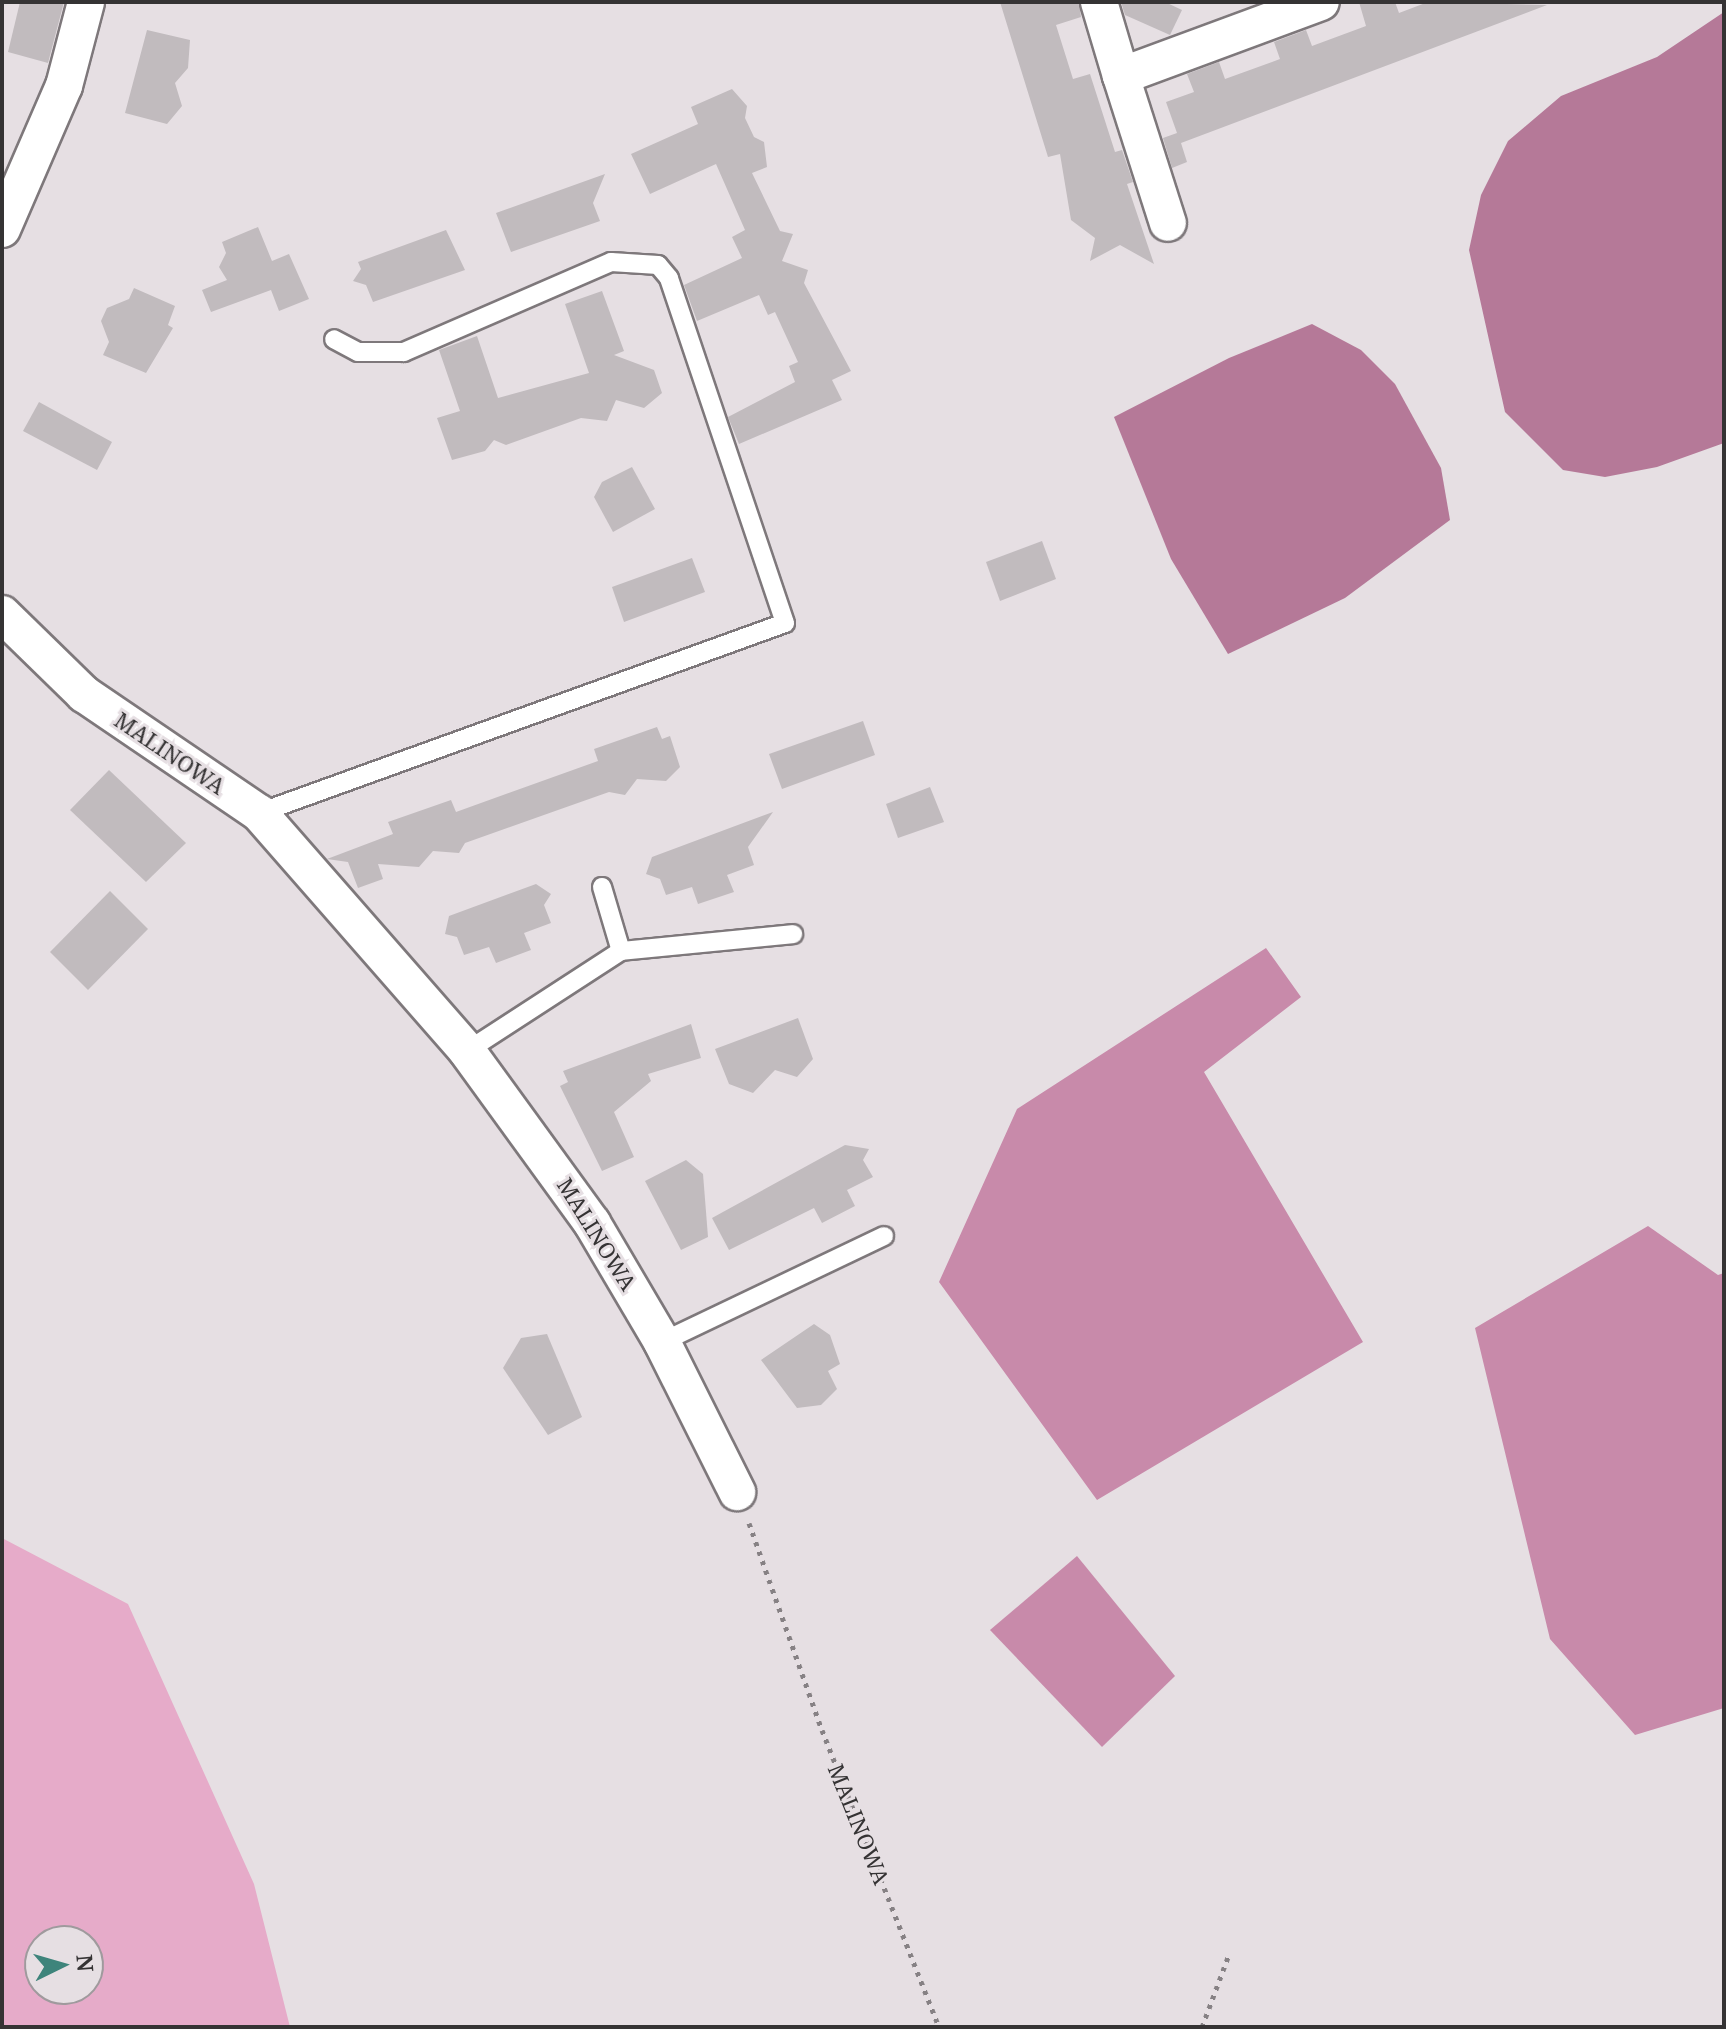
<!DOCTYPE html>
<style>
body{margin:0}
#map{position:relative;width:1726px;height:2029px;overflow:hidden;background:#e6dfe3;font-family:"Noto Serif",serif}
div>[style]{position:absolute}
.green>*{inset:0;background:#e6abc9}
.forest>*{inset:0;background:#c88aaa}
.water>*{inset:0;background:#b57998}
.building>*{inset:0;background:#c1bbbe}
.path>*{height:5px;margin-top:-2.5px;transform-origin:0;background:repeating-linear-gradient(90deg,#868184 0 4px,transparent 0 10px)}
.roads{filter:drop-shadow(2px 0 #7e787b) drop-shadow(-2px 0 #7e787b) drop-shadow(0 2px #7e787b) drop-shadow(0 -2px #7e787b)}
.service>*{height:18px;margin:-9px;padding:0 9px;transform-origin:9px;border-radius:9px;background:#fff}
.minor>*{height:36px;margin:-18px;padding:0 18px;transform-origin:18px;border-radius:18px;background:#fff}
span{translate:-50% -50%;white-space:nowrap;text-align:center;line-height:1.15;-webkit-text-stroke:6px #e6dfe3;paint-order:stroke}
.street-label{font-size:22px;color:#353334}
.frame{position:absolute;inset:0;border:4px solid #353334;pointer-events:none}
.north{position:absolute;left:24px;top:1925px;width:80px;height:80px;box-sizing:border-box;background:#e6dfe3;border:2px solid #9f9a9d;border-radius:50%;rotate:85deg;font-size:22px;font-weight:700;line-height:32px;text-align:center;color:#353334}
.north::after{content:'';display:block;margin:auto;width:28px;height:36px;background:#3e847b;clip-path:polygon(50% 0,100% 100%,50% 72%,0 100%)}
</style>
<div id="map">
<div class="green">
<div style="clip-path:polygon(evenodd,2px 1538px,128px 1604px,254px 1884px,290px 2027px,2px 2027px,2px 1538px,40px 1941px,88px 1941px,88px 1989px,40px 1989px,40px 1941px)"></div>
</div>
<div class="forest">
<div style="clip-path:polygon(1266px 948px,1301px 997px,1204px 1072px,1363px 1342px,1097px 1500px,939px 1282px,1017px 1109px)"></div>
<div style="clip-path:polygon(1648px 1226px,1718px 1275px,1724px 1273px,1724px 1708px,1635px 1735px,1550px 1639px,1475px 1328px)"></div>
<div style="clip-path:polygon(1077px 1556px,1175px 1676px,1102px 1747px,990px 1630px)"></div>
</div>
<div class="water">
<div style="clip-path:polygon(1724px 12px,1724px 443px,1657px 467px,1605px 477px,1563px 470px,1505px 412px,1469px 250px,1481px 195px,1508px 141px,1561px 96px,1657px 57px)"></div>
<div style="clip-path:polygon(1312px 324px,1361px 350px,1395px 384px,1441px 468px,1450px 520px,1345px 598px,1228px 654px,1171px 559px,1114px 417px,1229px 358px)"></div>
</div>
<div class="building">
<div style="clip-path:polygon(20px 2px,64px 2px,48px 63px,8px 52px)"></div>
<div style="clip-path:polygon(1000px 2px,1079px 2px,1081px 17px,1056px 25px,1073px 79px,1090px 74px,1115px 152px,1122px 150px,1133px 182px,1127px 184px,1154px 264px,1120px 245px,1090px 261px,1095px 238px,1071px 220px,1060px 154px,1048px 157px)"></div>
<div style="clip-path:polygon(1121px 2px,1165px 2px,1182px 10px,1170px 35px,1125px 15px)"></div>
<div style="clip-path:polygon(1359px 2px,1395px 2px,1399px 13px,1428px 2px,1547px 5px,1181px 143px,1187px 162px,1172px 168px,1163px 138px,1177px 133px,1166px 102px,1194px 92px,1187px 74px,1219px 62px,1225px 79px,1280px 59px,1274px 42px,1306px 30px,1312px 46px,1366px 26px)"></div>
<div style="clip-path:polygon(147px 30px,190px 40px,188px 68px,175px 83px,182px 106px,167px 124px,125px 113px)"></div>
<div style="clip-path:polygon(732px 89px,747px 106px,745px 118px,754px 137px,764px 142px,767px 167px,752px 173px,780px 231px,793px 234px,782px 261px,808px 270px,804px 283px,851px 371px,832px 380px,842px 400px,739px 444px,728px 417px,795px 382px,789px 366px,798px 362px,775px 312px,768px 315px,759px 295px,697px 321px,684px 285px,742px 258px,732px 237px,745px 230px,716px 164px,650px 194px,631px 154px,698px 124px,691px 107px)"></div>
<div style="clip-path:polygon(605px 174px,593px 203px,600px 221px,511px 252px,496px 213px)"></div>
<div style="clip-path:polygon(258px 227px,272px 261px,289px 254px,309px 299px,279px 311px,271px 290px,211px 312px,202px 290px,227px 280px,219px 267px,226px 253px,222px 242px)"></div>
<div style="clip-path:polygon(446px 230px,465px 270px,373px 302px,366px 285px,353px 281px,361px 269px,358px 262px)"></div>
<div style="clip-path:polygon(134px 288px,175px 306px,168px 325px,173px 328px,146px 373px,103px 355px,109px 342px,101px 321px,107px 308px,129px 299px)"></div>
<div style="clip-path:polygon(602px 291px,624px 351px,614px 355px,654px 370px,662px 393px,644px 408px,616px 400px,607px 421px,581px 418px,506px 445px,494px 440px,485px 451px,452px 460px,437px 418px,460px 411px,439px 350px,477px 336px,498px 398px,589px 373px,565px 304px)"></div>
<div style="clip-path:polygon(39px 402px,112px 442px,97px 470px,23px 431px)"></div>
<div style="clip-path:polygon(632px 467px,655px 509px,613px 532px,594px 497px,602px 482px)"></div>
<div style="clip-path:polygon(1042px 541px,1056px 579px,1000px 601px,986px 562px)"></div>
<div style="clip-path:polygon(692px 558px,705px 592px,624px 622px,612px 587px)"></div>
<div style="clip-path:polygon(863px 721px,875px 755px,782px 789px,769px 754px)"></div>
<div style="clip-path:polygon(657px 727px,662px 739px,670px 736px,680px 767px,666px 781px,637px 779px,625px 795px,609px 792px,558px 810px,465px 843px,459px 853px,433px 851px,419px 867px,378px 864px,383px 879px,358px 888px,348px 862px,327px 859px,393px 834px,388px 822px,451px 800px,456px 812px,598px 761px,594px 749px)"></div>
<div style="clip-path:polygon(109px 770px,186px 843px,146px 882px,70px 810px)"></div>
<div style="clip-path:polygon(930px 787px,944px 822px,898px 838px,886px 804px)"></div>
<div style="clip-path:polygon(773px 812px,748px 847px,754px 865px,727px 875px,734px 892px,698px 904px,692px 887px,666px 895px,660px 879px,646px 874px,652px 857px)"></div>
<div style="clip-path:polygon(536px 884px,551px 894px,544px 905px,551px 923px,524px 933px,531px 950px,496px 963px,489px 947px,464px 955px,457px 937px,445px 934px,449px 916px)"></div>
<div style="clip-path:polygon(110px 891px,148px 929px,88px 990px,50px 952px)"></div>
<div style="clip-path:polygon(798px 1018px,813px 1059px,797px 1077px,775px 1070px,753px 1093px,729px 1084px,715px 1049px)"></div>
<div style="clip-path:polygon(691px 1024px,701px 1058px,648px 1074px,651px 1081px,614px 1112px,634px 1157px,602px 1171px,560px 1086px,568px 1082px,563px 1071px)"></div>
<div style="clip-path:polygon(845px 1145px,869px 1149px,863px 1160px,873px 1177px,847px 1190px,855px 1206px,822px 1223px,814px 1208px,729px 1250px,712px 1218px)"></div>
<div style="clip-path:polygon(686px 1160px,703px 1174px,708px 1237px,681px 1250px,645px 1181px)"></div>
<div style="clip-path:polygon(814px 1324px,830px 1335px,840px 1364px,828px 1371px,837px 1389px,821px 1405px,797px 1408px,761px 1360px)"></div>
<div style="clip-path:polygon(547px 1334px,582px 1417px,548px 1435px,503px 1368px,521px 1338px)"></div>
</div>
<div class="path">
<div style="left:749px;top:1523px;width:219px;rotate:70.6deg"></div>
<div style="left:822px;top:1730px;width:319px;rotate:68.5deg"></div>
<div style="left:1202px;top:2027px;width:75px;rotate:-69.6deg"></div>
</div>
<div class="roads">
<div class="service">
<div style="left:259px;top:813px;width:559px;rotate:-19.86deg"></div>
<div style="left:785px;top:623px;width:364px;rotate:-108.6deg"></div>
<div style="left:669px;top:278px;width:17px;rotate:-130deg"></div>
<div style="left:658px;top:265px;width:47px;rotate:-176.3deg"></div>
<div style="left:611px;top:262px;width:226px;rotate:156.5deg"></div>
<div style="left:404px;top:352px;width:46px;rotate:180deg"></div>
<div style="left:358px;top:352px;width:27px;rotate:-152deg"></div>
<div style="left:602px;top:887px;width:67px;rotate:73.5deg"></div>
<div style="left:467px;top:1051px;width:184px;rotate:-33deg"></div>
<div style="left:621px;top:951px;width:173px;rotate:-5.6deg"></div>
<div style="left:662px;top:1342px;width:246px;rotate:-25.5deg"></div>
</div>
<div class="minor">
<div style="left:1099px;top:2px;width:77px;rotate:73.4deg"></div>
<div style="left:1121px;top:76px;width:213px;rotate:-20.3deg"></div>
<div style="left:1121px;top:76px;width:154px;rotate:72.3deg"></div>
<div style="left:2px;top:229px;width:156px;rotate:-66.6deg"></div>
<div style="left:64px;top:86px;width:87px;rotate:-75.3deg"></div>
<div style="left:2px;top:614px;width:115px;rotate:44.3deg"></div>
<div style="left:84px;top:694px;width:212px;rotate:34.2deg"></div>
<div style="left:259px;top:813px;width:316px;rotate:48.8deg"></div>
<div style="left:467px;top:1051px;width:213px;rotate:54deg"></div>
<div style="left:592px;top:1223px;width:138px;rotate:59.5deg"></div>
<div style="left:662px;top:1342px;width:168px;rotate:63.4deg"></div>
</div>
</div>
<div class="street-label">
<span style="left:170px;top:753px;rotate:34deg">MALINOWA</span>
<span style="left:597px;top:1234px;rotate:58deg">MALINOWA</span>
<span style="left:859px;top:1824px;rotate:68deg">MALINOWA</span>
</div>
<div class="frame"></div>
<div class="north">N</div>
</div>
